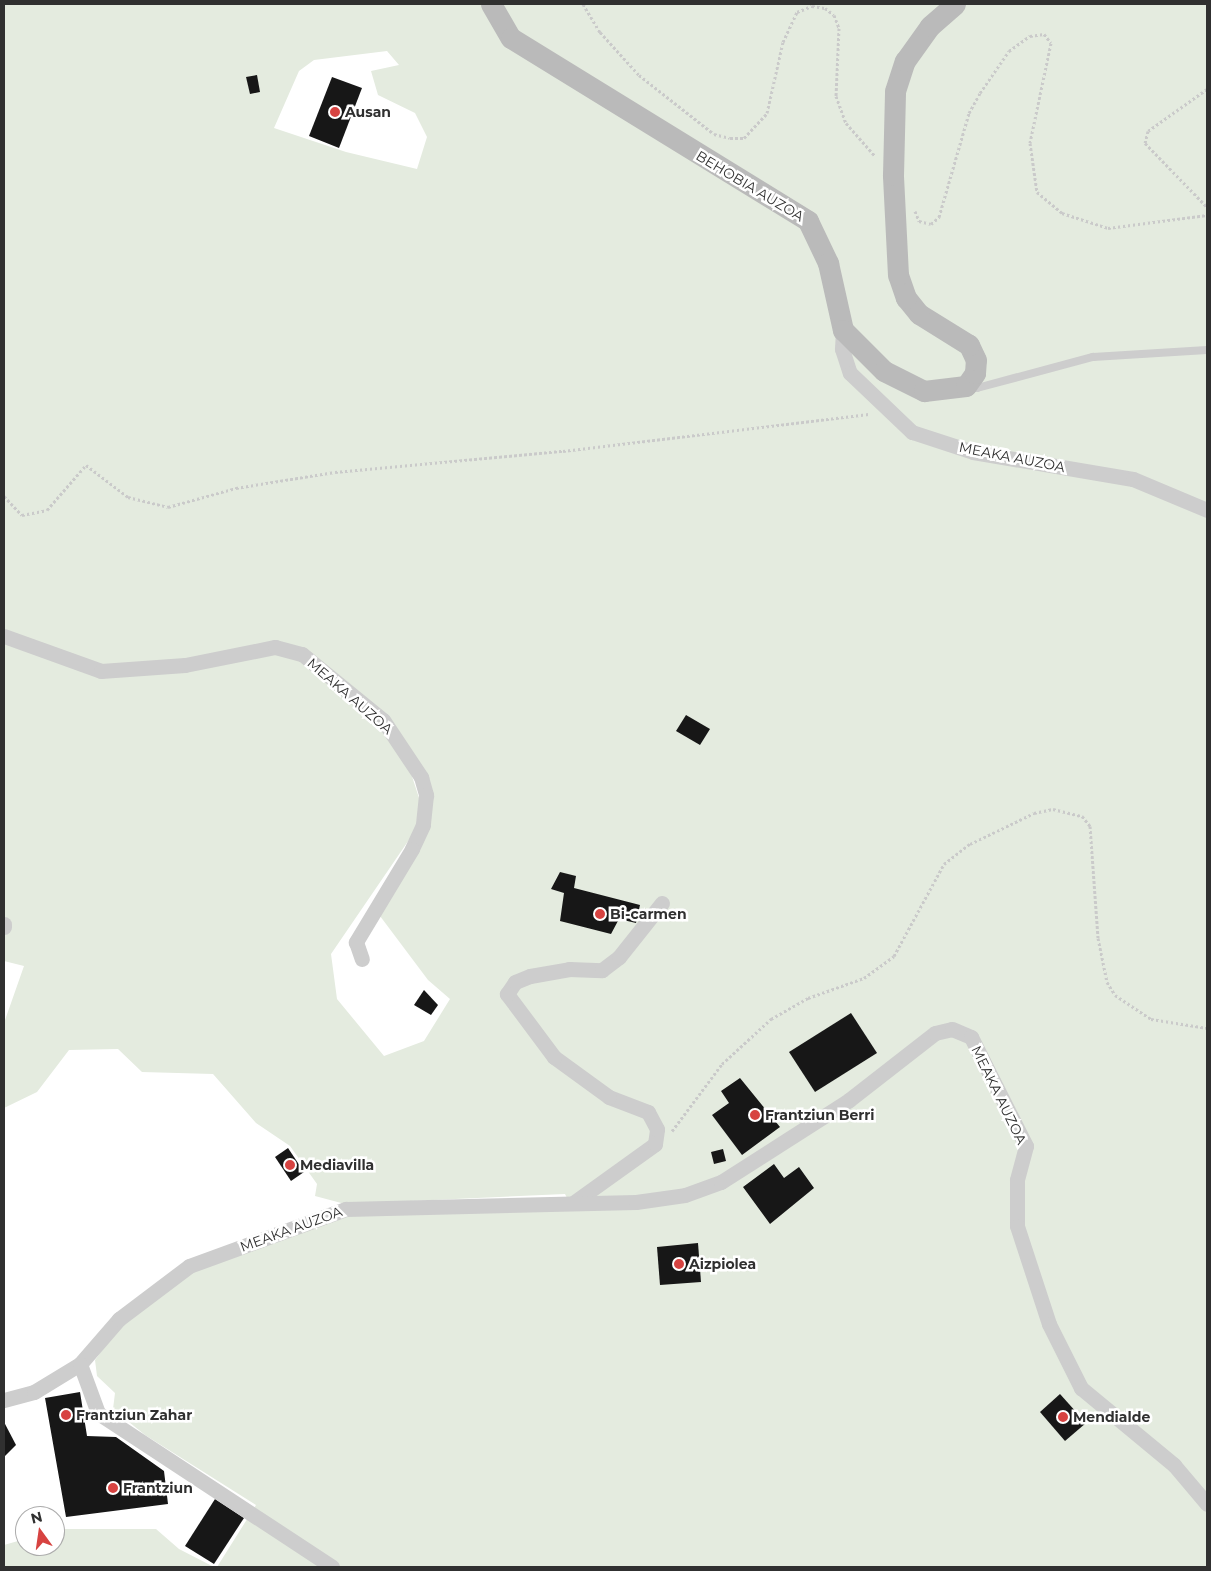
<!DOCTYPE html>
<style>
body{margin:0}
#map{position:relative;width:1211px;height:1571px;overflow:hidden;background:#fff;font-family:Montserrat,sans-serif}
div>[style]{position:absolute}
.green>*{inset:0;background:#e4ebdf}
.building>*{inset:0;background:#171717}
.path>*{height:3px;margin-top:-1.5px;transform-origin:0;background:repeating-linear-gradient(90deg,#cacaca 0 2.5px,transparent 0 5px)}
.lane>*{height:8px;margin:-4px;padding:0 4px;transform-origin:4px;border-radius:4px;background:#cdcdcd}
.street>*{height:15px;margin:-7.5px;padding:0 7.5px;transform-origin:7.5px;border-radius:7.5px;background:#cdcdcd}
.secondary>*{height:21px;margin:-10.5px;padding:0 10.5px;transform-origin:10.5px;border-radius:10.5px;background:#bababa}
.dots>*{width:14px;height:14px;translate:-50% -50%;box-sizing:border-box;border:2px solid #fff;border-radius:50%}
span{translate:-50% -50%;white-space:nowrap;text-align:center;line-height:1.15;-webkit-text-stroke:5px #fff;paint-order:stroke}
.poi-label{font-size:14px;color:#303030;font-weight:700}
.left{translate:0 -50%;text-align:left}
.street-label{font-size:14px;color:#303030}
.frame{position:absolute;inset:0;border:5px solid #303030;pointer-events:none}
.north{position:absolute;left:15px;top:1506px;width:50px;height:50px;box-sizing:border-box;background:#fff;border:1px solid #acacac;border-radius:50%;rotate:346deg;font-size:14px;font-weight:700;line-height:20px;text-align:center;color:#303030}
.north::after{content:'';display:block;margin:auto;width:18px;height:22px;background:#d74341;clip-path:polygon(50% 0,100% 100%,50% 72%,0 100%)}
</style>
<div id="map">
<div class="green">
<div style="clip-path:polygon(evenodd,4px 4px,1207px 4px,1207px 1567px,217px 1567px,256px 1505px,145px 1435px,113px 1409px,115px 1393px,97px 1376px,95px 1360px,123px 1322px,194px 1270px,344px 1212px,571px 1206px,565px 1194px,345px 1204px,315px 1196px,317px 1184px,290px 1146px,256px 1123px,213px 1074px,142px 1072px,118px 1049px,69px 1050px,37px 1092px,4px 1108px,4px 1023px,24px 966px,4px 961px,4px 4px,387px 51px,399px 65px,371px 71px,378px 95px,415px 113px,427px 137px,417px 169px,346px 152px,274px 128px,299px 71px,314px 60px,387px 51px,4px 4px,396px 727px,425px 771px,427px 833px,377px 912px,428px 980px,450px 999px,424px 1041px,384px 1056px,337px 999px,331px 954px,415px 831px,420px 801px,396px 727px)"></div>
<div style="clip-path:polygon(57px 1529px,156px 1529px,179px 1549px,214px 1567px,4px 1567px,4px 1545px,25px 1539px,25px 1546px,55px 1546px)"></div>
</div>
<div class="building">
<div style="clip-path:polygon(257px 75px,260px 92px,250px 94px,246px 77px)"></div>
<div style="clip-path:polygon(332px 77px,362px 88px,339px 148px,309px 136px)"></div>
<div style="clip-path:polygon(686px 715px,710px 729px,700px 745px,676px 731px)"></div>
<div style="clip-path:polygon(560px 872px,576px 876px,574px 888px,640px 905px,636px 923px,619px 919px,611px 934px,560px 921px,564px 893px,551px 889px)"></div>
<div style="clip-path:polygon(424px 990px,438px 1005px,431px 1015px,414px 1005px)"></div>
<div style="clip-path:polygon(851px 1013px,877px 1053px,815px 1092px,789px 1052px)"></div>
<div style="clip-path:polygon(740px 1078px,780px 1127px,742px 1155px,712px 1115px,729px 1103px,721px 1091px)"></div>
<div style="clip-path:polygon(288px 1148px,304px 1172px,291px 1181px,275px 1157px)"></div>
<div style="clip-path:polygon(723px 1149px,726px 1161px,714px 1164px,711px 1152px)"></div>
<div style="clip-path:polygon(774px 1164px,784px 1178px,799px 1167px,814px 1188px,770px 1224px,743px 1187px)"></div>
<div style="clip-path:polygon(698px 1243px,701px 1282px,660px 1285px,657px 1247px)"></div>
<div style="clip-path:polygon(80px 1392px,87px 1436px,116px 1437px,164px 1471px,168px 1504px,66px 1517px,45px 1398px)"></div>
<div style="clip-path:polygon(1060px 1394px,1086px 1423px,1065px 1441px,1040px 1412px)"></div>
<div style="clip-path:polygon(4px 1422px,16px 1445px,4px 1457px)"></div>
<div style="clip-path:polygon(215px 1499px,244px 1518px,214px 1564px,185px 1546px)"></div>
</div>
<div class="path">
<div style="left:583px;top:4px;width:33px;rotate:59deg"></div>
<div style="left:600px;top:32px;width:58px;rotate:47.8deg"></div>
<div style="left:639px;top:75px;width:95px;rotate:38.2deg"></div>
<div style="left:714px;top:134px;width:16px;rotate:14deg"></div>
<div style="left:730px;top:138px;width:14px"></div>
<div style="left:744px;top:138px;width:34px;rotate:-47deg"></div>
<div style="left:767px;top:113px;width:73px;rotate:-77.3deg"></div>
<div style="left:783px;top:42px;width:33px;rotate:-65deg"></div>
<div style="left:797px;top:12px;width:16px;rotate:-22deg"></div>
<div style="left:812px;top:6px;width:13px;rotate:9deg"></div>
<div style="left:825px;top:8px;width:11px;rotate:38deg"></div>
<div style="left:834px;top:15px;width:14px;rotate:69deg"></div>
<div style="left:839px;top:28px;width:68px;rotate:92.5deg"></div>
<div style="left:836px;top:96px;width:29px;rotate:70deg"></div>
<div style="left:846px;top:123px;width:44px;rotate:48.7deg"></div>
<div style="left:1207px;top:89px;width:72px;rotate:144.6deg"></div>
<div style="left:1148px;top:131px;width:12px;rotate:104deg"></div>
<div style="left:1145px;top:143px;width:89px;rotate:45.9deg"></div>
<div style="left:915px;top:211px;width:11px;rotate:68deg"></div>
<div style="left:919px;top:221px;width:12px;rotate:14deg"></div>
<div style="left:931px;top:224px;width:11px;rotate:-41deg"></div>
<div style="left:939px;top:217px;width:108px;rotate:-73.9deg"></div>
<div style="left:969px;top:113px;width:23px;rotate:-61deg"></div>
<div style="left:980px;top:93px;width:51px;rotate:-55.4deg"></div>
<div style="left:1009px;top:51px;width:26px;rotate:-36deg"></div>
<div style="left:1030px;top:36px;width:14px;rotate:-8deg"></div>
<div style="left:1044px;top:34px;width:11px;rotate:52deg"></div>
<div style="left:1051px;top:43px;width:102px;rotate:101.9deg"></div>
<div style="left:1030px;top:143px;width:49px;rotate:81.9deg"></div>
<div style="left:1037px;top:192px;width:33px;rotate:40deg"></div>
<div style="left:1062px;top:213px;width:48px;rotate:18.1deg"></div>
<div style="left:1108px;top:228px;width:100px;rotate:-7.5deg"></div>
<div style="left:4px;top:496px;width:26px;rotate:47deg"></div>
<div style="left:22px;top:515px;width:25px;rotate:-11deg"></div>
<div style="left:47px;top:510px;width:60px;rotate:-49.1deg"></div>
<div style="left:86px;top:465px;width:53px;rotate:37.3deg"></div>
<div style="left:128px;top:497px;width:41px;rotate:14deg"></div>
<div style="left:168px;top:507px;width:71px;rotate:-15.6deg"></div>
<div style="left:236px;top:488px;width:100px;rotate:-9.2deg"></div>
<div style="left:335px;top:472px;width:229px;rotate:-5.3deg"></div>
<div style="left:563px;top:451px;width:308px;rotate:-6.9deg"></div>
<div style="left:672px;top:1131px;width:84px;rotate:-53.3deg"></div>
<div style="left:722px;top:1064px;width:67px;rotate:-42.6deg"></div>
<div style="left:771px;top:1019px;width:43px;rotate:-29.6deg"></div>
<div style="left:808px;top:998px;width:59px;rotate:-19.7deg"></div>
<div style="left:864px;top:978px;width:37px;rotate:-36deg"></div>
<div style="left:894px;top:956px;width:105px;rotate:-61.5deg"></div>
<div style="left:944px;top:864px;width:33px;rotate:-38deg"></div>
<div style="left:970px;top:844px;width:71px;rotate:-25.8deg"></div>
<div style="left:1034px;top:813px;width:19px;rotate:-12deg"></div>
<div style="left:1053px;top:809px;width:30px;rotate:14deg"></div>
<div style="left:1082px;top:816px;width:13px;rotate:51deg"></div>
<div style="left:1090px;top:826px;width:112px;rotate:85.9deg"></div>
<div style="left:1098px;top:938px;width:45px;rotate:78.4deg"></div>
<div style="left:1107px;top:982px;width:15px;rotate:58deg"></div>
<div style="left:1115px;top:995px;width:43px;rotate:33.7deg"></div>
<div style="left:1151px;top:1019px;width:57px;rotate:9.1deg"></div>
</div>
<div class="lane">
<div style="left:969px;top:387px;width:8px;rotate:7deg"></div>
<div style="left:977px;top:388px;width:120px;rotate:-15deg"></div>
<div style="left:1093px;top:357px;width:114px;rotate:-3.5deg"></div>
</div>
<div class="street">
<div style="left:843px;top:330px;width:19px;rotate:93deg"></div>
<div style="left:842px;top:349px;width:25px;rotate:72deg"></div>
<div style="left:850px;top:373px;width:86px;rotate:43.6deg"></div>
<div style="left:912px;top:432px;width:64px;rotate:18.2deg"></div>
<div style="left:973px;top:452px;width:162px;rotate:9.6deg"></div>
<div style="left:1133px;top:479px;width:80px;rotate:22.7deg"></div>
<div style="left:4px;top:636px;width:103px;rotate:19.8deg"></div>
<div style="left:101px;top:671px;width:84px;rotate:-4.1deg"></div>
<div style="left:185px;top:665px;width:92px;rotate:-11.3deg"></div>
<div style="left:275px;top:647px;width:28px;rotate:15deg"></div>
<div style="left:302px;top:654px;width:104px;rotate:39.2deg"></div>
<div style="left:383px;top:720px;width:69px;rotate:56.3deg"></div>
<div style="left:421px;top:777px;width:19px;rotate:74deg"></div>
<div style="left:426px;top:795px;width:30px;rotate:96deg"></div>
<div style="left:423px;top:825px;width:26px;rotate:115deg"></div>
<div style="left:412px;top:849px;width:109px;rotate:121.1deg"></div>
<div style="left:356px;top:942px;width:18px;rotate:71deg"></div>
<div style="left:4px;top:924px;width:3px;rotate:90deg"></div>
<div style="left:573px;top:1203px;width:101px;rotate:-35.7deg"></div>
<div style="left:655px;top:1144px;width:15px;rotate:-82deg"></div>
<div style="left:657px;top:1129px;width:19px;rotate:-118deg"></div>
<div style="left:648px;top:1112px;width:42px;rotate:-159deg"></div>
<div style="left:609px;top:1097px;width:68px;rotate:-144deg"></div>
<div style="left:554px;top:1057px;width:79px;rotate:-126.7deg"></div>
<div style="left:507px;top:994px;width:14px;rotate:-56deg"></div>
<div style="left:515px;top:982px;width:16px;rotate:-22deg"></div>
<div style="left:530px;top:976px;width:40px;rotate:-10deg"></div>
<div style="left:569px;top:969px;width:33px;rotate:2deg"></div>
<div style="left:602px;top:970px;width:21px;rotate:-37deg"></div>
<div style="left:619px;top:957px;width:69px;rotate:-51.5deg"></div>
<div style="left:80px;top:1364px;width:60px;rotate:-49.1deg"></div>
<div style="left:119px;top:1319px;width:88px;rotate:-37.1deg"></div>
<div style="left:189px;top:1266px;width:167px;rotate:-20deg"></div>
<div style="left:346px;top:1209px;width:290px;rotate:-1.4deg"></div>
<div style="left:636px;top:1202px;width:49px;rotate:-8.1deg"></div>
<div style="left:685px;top:1195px;width:38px;rotate:-20deg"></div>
<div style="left:721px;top:1182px;width:152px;rotate:-32.6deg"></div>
<div style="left:849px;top:1100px;width:109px;rotate:-37.9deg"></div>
<div style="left:935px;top:1033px;width:17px;rotate:-13deg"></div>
<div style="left:952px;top:1029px;width:21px;rotate:23deg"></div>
<div style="left:971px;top:1037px;width:122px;rotate:63.2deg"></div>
<div style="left:1026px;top:1146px;width:35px;rotate:105deg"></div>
<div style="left:1017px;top:1180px;width:46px;rotate:90deg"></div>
<div style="left:1017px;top:1226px;width:103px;rotate:71.9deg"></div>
<div style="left:1049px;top:1324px;width:72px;rotate:63.4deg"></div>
<div style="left:1081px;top:1388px;width:121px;rotate:39.6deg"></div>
<div style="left:1174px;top:1465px;width:51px;rotate:49.8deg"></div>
<div style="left:4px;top:1400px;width:31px;rotate:-15deg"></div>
<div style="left:34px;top:1392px;width:54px;rotate:-31.3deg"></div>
<div style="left:80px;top:1364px;width:52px;rotate:69.8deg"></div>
<div style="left:98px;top:1413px;width:280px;rotate:33.3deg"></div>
</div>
<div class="secondary">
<div style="left:491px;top:4px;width:39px;rotate:60deg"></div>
<div style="left:511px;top:38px;width:349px;rotate:31.6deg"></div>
<div style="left:808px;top:221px;width:47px;rotate:64.5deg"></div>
<div style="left:828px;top:263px;width:69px;rotate:77.4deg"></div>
<div style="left:843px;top:330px;width:58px;rotate:45deg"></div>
<div style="left:884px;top:371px;width:45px;rotate:26.6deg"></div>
<div style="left:924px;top:391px;width:42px;rotate:-6.8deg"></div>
<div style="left:966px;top:386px;width:16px;rotate:-55deg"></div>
<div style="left:975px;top:373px;width:13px;rotate:-86deg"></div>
<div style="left:976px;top:360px;width:17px;rotate:-115deg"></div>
<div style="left:969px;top:345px;width:59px;rotate:-148.2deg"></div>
<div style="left:919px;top:314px;width:21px;rotate:-129deg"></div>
<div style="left:906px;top:298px;width:24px;rotate:-109deg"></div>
<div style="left:898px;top:275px;width:100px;rotate:-92.9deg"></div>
<div style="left:893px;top:175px;width:84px;rotate:-88.6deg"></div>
<div style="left:895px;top:91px;width:32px;rotate:-72deg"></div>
<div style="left:905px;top:61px;width:43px;rotate:-54.5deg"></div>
<div style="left:930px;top:26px;width:33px;rotate:-41deg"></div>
</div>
<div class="dots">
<div style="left:335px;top:112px;background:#d74341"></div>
<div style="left:600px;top:914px;background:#d74341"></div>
<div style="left:755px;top:1115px;background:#d74341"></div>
<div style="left:290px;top:1165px;background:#d74341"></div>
<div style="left:679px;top:1264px;background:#d74341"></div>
<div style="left:66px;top:1415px;background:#d74341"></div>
<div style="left:1063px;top:1417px;background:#d74341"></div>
<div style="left:113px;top:1488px;background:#d74341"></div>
</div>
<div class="poi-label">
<span class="left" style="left:345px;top:112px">Ausan</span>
<span class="left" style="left:610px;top:914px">Bi-carmen</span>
<span class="left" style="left:765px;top:1115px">Frantziun Berri</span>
<span class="left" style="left:300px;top:1165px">Mediavilla</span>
<span class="left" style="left:689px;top:1264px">Aizpiolea</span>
<span class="left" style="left:76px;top:1415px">Frantziun Zahar</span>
<span class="left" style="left:1073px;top:1417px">Mendialde</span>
<span class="left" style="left:123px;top:1488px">Frantziun</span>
</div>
<div class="street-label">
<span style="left:750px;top:186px;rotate:31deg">BEHOBIA AUZOA</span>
<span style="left:1012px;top:457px;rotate:11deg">MEAKA AUZOA</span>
<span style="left:350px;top:696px;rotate:41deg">MEAKA AUZOA</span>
<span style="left:999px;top:1095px;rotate:64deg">MEAKA AUZOA</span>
<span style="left:291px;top:1229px;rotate:-20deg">MEAKA AUZOA</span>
</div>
<div class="frame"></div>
<div class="north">N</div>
</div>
